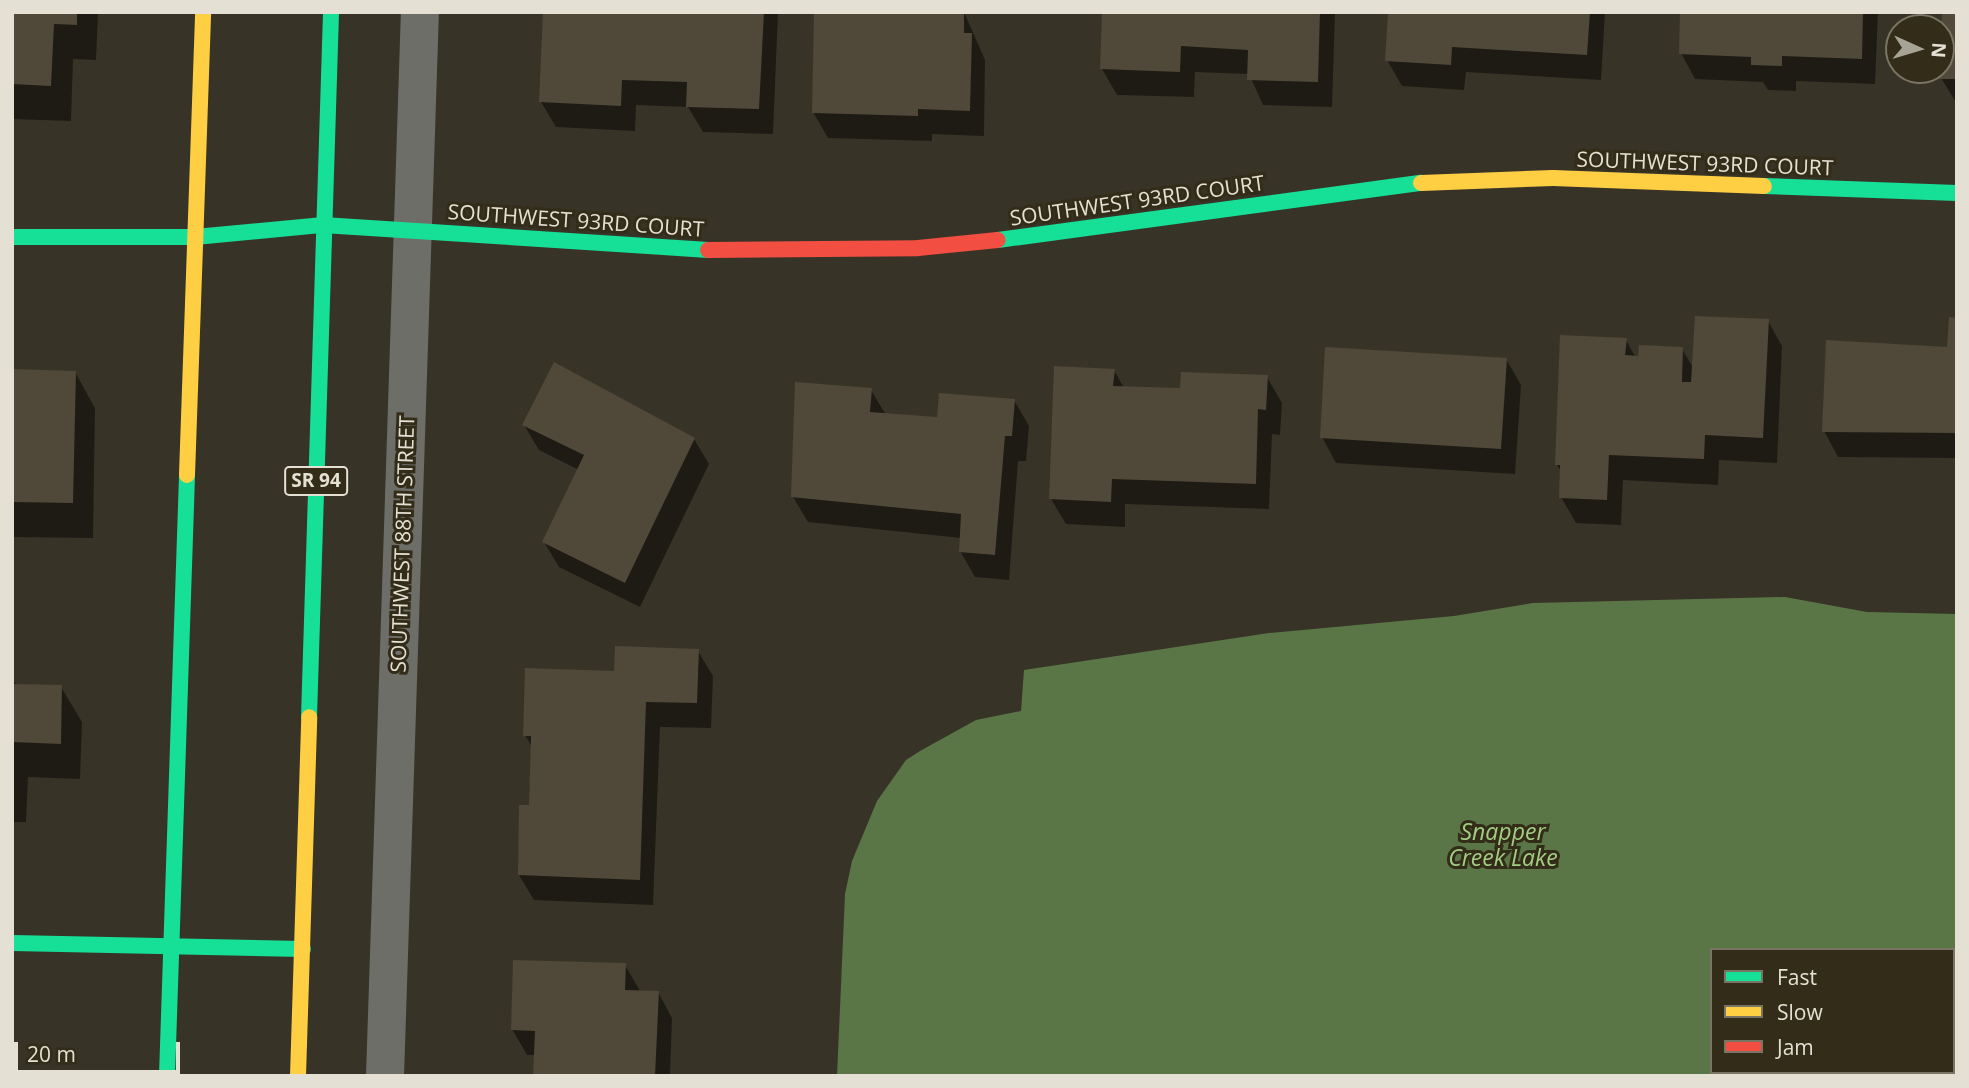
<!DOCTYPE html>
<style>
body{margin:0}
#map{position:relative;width:1969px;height:1088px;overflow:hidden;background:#373427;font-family:"Open Sans",sans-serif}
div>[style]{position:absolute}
.water>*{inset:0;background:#5a7647}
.shadow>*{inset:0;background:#0007}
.building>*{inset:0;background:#504838}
.street>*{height:38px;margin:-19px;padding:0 19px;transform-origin:19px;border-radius:19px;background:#6e6e69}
.fast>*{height:16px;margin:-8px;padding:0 8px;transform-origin:8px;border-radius:8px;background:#16e098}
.slow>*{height:16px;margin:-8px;padding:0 8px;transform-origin:8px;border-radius:8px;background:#ffcf43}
.jam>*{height:16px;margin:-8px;padding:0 8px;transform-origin:8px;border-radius:8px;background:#f24e42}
span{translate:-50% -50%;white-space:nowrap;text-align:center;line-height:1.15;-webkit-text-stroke:6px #322c18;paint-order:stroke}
.shield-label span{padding:2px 5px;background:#322c18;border:2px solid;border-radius:5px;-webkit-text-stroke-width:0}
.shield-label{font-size:19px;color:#e4e0d4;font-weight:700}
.street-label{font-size:21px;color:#e4e0d4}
.water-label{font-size:23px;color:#a2ce83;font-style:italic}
.frame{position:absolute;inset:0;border:14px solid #e4e0d4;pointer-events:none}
.legend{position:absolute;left:1710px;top:948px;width:245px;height:126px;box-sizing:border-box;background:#322c18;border:2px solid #797463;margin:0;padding:9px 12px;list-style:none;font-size:21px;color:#e4e0d4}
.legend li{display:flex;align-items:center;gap:14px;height:35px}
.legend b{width:35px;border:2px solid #797463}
.north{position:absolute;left:1885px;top:14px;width:70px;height:70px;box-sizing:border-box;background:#322c18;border:2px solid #797463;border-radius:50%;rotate:94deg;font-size:19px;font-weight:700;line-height:28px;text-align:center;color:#e4e0d4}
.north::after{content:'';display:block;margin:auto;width:24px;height:32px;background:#a7a497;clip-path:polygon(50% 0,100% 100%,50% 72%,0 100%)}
.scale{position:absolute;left:14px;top:1042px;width:166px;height:32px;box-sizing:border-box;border:4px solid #e4e0d4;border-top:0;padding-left:9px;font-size:21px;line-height:24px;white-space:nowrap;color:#e4e0d4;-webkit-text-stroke:5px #322c18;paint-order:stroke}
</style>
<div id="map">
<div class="water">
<div style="clip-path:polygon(evenodd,1785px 597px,1867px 612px,1957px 614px,1957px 1076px,837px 1076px,845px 894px,852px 861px,877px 801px,906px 760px,920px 751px,976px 720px,1021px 711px,1024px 670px,1269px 633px,1454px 616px,1533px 603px,1785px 597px,1712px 950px,1953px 950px,1953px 1072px,1712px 1072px,1712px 950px)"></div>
</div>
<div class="shadow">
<div style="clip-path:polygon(12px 12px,98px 12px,96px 60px,73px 59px,71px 121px,12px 119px)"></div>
<div style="clip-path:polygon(545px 12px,778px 12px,773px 134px,703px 132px,688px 107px,636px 105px,635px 131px,556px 127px,541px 102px)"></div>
<div style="clip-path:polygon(964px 12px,985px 60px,984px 136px,932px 134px,932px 141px,828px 138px,813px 112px)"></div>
<div style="clip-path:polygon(1104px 12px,1335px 12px,1332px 107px,1263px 105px,1249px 74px,1195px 72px,1194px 97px,1117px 95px,1102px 69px)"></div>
<div style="clip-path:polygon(1390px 12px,1605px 12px,1601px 80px,1466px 72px,1464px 90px,1402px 86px,1387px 60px)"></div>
<div style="clip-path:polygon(1682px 12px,1878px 12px,1875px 84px,1796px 81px,1796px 91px,1768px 90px,1763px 82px,1695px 79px,1681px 53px)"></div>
<div style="clip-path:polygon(1957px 12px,1957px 104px,1941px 78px)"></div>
<div style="clip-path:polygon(1957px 320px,1957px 458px,1838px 457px,1824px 431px,1949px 348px)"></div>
<div style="clip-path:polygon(1768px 321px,1782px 346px,1777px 463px,1719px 460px,1718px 485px,1623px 480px,1621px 525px,1576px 523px,1561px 497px,1562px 473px,1557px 465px,1626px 340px,1636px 358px,1682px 349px,1694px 369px)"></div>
<div style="clip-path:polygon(1506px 359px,1521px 385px,1515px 474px,1336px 463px,1322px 437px)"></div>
<div style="clip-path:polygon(1114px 370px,1124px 388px,1182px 390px,1267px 377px,1282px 403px,1280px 435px,1272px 434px,1269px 509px,1125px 504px,1125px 527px,1066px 524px,1051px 499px)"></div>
<div style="clip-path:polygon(12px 371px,75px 372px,95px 408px,93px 538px,12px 537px)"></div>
<div style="clip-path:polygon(871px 390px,886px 415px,939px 419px,1014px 400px,1029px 426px,1026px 461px,1018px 461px,1009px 580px,975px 577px,960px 551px,961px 538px,808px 522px,793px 497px)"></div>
<div style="clip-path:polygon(524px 425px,694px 439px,709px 464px,640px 607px,559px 567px,544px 542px,579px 470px,539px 450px)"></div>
<div style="clip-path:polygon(698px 651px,713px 676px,711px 728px,660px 727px,653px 905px,534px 900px,519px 875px,531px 807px,533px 749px,525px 735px)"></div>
<div style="clip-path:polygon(12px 678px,17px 686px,61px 687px,82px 722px,80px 779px,28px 777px,26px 822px,12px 822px)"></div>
<div style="clip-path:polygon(625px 965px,640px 991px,658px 992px,672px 1018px,670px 1076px,534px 1076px,535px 1055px,527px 1055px,512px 1029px)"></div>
</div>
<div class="building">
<div style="clip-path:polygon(12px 12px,77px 12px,77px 25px,54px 24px,51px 86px,12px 84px)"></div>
<div style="clip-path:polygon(543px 12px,764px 12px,759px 109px,686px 107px,687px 82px,622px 80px,621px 106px,539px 102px)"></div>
<div style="clip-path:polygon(814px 12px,964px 12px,964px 33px,972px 33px,970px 111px,918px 109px,918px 116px,812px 113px)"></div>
<div style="clip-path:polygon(1102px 12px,1320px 12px,1318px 82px,1247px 80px,1248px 50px,1181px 46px,1180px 72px,1100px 69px)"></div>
<div style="clip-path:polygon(1388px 12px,1590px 12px,1587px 55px,1452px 47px,1451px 65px,1385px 61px)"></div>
<div style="clip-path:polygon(1680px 12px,1863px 12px,1862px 59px,1782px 56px,1782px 66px,1751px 65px,1751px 57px,1679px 54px)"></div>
<div style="clip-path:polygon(1942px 12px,1957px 12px,1957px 79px,1939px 79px)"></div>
<div style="clip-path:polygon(1695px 316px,1769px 319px,1763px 438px,1705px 435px,1704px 459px,1609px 455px,1607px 500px,1559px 498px,1560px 465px,1555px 465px,1560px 335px,1627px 338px,1625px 355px,1638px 356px,1639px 345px,1683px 347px,1682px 382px,1691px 382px)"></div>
<div style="clip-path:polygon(1949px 317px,1957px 318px,1957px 433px,1822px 432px,1826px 340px,1947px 347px)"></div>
<div style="clip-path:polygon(1325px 347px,1507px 358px,1501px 449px,1320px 438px)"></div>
<div style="clip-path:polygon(554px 362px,695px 438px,625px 583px,542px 542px,584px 455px,522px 425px)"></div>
<div style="clip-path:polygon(1054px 366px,1115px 369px,1113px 386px,1180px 388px,1181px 372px,1268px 375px,1266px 410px,1258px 409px,1256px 484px,1112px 479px,1111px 502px,1049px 499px)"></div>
<div style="clip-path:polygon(12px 369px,76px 371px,73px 503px,12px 502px)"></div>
<div style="clip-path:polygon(795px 382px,872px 388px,870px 412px,937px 417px,939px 393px,1015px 399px,1012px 436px,1005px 436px,995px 555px,959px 552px,961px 514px,791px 497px)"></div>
<div style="clip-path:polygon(615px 646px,699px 649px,697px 703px,646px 702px,640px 880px,518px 875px,519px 805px,529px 805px,531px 736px,523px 736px,525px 668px,614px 671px)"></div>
<div style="clip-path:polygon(12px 684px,62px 685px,61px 744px,12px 742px)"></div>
<div style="clip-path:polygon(513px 960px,626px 963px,625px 990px,659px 991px,655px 1076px,533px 1076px,535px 1031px,511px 1030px)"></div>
</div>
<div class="street">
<div style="left:385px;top:1076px;width:1065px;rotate:-88.12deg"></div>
</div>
<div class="fast">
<div style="left:1764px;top:186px;width:193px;rotate:2.1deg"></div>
<div style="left:12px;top:237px;width:183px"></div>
<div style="left:195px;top:237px;width:129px;rotate:-5.4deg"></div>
<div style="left:323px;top:225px;width:386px;rotate:3.7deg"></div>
<div style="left:998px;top:240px;width:427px;rotate:-7.7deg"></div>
<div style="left:309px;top:717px;width:705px;rotate:-88.21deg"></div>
<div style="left:12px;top:943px;width:291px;rotate:1.2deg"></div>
<div style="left:167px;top:1076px;width:601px;rotate:-88.09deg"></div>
</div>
<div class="slow">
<div style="left:1421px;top:183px;width:132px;rotate:-2.2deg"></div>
<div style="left:1553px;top:178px;width:211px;rotate:2.2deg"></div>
<div style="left:187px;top:475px;width:463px;rotate:-88deg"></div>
<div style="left:298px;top:1076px;width:359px;rotate:-88.2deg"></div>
</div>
<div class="jam">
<div style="left:708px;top:250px;width:210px;rotate:-0.5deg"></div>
<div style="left:918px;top:248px;width:80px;rotate:-5.7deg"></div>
</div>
<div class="shield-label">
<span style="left:316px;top:481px">SR 94</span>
</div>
<div class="street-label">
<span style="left:1705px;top:163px;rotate:2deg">SOUTHWEST 93RD COURT</span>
<span style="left:1137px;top:200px;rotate:-8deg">SOUTHWEST 93RD COURT</span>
<span style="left:576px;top:220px;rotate:4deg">SOUTHWEST 93RD COURT</span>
<span style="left:402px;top:544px;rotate:-88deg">SOUTHWEST 88TH STREET</span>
</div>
<div class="water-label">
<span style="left:1503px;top:844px">Snapper<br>Creek Lake</span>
</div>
<div class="frame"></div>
<ul class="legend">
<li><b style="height:9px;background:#16e098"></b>Fast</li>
<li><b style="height:9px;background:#ffcf43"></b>Slow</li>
<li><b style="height:9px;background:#f24e42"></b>Jam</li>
</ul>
<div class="north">N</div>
<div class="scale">20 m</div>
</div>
